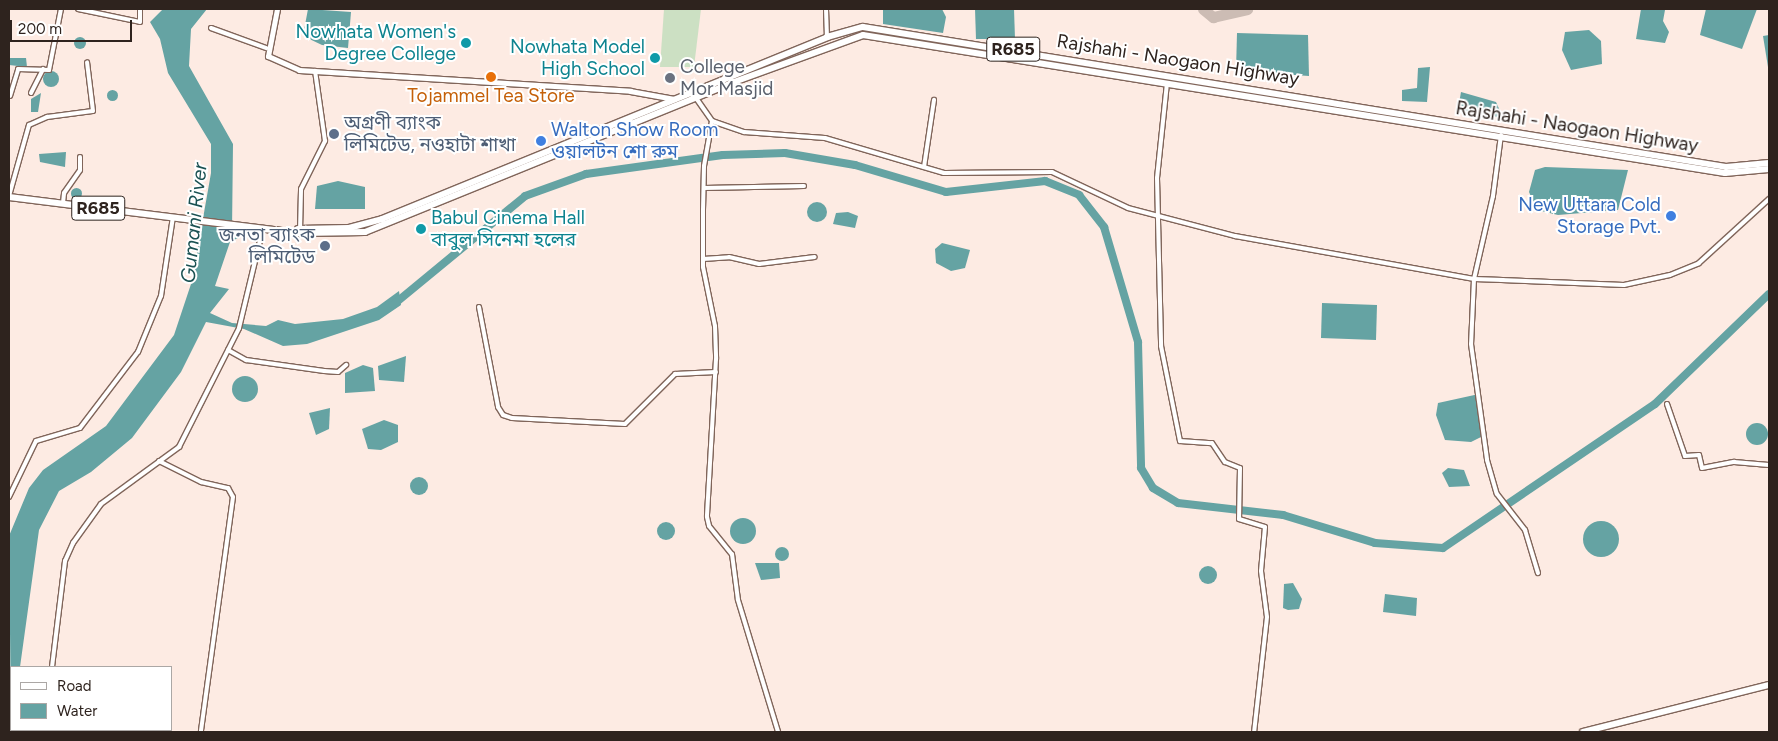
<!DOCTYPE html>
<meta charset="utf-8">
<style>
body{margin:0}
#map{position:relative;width:1778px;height:741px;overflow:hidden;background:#fdebe3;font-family:Figtree,"Noto Sans Bengali",sans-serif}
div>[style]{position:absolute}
.green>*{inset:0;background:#cce0c3}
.water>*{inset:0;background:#65a3a3}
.round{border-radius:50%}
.river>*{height:8px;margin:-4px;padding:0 4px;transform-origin:4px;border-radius:4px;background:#65a3a3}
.taxiway>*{height:11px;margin:-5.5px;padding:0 5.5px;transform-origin:5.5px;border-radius:5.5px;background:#ccbcb4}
.roads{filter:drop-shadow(1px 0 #80655a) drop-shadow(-1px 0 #80655a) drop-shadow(0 1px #80655a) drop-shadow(0 -1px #80655a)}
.minor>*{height:4px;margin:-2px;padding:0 2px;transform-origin:2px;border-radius:2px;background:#fff}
.tertiary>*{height:5px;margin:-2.5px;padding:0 2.5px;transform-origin:2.5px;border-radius:2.5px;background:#fff}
.secondary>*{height:5.5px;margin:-2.75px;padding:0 2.75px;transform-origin:2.75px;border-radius:2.75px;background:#fff}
.primary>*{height:6px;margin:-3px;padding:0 3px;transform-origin:3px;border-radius:3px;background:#fff}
.dots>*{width:14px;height:14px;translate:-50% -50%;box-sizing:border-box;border:2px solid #fff;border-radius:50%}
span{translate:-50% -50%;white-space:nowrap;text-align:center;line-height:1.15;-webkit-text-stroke:4px #fff;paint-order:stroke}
.shield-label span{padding:1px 4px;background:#fff;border:1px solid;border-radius:4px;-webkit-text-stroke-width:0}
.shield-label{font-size:18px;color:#2e231e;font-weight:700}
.culture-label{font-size:19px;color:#0d838f}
.right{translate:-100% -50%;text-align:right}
.left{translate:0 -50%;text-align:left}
.street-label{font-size:19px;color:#2e231e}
.worship-label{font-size:19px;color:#5b616d}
.food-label{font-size:19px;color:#c56008}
.service-label{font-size:19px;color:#4e5e75}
.shop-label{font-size:19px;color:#366cbe}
.water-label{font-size:20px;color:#1a5152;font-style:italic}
.frame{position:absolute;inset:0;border:10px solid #2e231e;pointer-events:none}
.legend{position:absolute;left:10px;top:666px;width:162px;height:65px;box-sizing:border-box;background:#fff;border:1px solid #aba7a5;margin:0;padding:6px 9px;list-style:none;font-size:15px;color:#2e231e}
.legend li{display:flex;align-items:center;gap:10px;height:25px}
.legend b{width:25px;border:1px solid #aba7a5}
.scale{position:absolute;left:10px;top:20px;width:122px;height:22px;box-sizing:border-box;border:2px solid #2e231e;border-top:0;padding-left:6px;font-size:15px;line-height:18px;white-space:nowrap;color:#2e231e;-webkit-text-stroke:4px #fff;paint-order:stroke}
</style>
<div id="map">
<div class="green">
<div style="clip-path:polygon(664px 9px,701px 9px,694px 67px,660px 67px)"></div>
</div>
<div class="water">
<div style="clip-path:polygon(163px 9px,207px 9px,191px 29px,189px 66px,233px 144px,232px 231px,240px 237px,230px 242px,215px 286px,229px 289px,210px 313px,232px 323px,266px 326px,278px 320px,295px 324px,343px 319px,377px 307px,399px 291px,401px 305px,379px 320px,307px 344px,283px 346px,244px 329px,206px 322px,181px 372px,132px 438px,91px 472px,59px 491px,39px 530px,20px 667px,11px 667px,11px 728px,9px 536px,29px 488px,43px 470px,106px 426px,174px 335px,192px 281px,211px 173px,211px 144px,168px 73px,160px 39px,150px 22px)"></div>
<div style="clip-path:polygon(308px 9px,351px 12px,348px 48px,322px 45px,303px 36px)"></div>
<div style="clip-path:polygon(883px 9px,942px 9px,946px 17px,943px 33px,883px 24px)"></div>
<div style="clip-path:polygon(975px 9px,1014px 9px,1015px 39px,976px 39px)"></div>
<div style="clip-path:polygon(1641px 9px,1665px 10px,1663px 21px,1669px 32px,1665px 43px,1636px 39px)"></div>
<div style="clip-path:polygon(1706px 9px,1757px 9px,1742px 49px,1700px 35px)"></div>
<div style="clip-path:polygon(1589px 30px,1601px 41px,1602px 64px,1571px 70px,1562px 50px,1565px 32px)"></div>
<div style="clip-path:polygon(1237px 33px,1308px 35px,1309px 76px,1236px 71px)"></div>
<div style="clip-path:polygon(1769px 35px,1769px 67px,1768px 67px,1763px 36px)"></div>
<div class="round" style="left:74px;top:37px;width:12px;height:12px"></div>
<div style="clip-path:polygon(9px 58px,26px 58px,27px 67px,9px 65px)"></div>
<div style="clip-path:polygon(1430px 67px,1427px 102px,1402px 101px,1402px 90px,1417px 88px,1418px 68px)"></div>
<div class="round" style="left:43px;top:71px;width:16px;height:16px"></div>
<div class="round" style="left:106.5px;top:89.5px;width:11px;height:11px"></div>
<div style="clip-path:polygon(1461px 92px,1496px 102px,1501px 113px,1498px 117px,1458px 109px)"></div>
<div style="clip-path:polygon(41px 93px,38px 112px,31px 112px,31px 99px)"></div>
<div style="clip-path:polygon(66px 152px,65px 167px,40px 162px,39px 154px)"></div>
<div style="clip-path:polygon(1545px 167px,1628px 170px,1618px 210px,1558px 215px,1537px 210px,1529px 192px,1535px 170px)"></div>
<div style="clip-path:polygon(338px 181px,365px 187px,365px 209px,315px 209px,317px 186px)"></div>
<div class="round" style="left:70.5px;top:187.5px;width:11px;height:11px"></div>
<div class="round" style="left:807px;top:202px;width:20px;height:20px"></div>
<div style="clip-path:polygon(848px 212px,858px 216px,855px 228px,833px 224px,836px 213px)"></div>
<div style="clip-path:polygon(942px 243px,970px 250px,965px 268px,951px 271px,936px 263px,935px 249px)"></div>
<div style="clip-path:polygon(1322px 303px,1377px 305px,1376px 340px,1321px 338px)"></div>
<div style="clip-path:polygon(406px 356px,404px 382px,379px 380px,378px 366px)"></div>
<div style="clip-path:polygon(363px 365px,373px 368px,375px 391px,345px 393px,345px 373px)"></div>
<div class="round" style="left:232px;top:376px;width:26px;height:26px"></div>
<div style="clip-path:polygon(1479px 394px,1481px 437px,1471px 442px,1445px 440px,1436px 415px,1438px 403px)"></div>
<div style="clip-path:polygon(330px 408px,329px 429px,316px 435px,309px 413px)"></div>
<div style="clip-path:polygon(384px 420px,398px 425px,398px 442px,381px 450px,368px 449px,362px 429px)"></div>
<div class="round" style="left:1746px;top:423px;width:22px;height:22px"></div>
<div style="clip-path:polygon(1448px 468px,1464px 470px,1470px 486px,1449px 487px,1442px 473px)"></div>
<div class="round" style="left:410px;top:477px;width:18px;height:18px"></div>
<div class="round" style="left:730px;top:518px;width:26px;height:26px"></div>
<div class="round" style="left:1583px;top:521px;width:36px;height:36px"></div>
<div class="round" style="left:657px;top:522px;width:18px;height:18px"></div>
<div class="round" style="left:775px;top:547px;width:14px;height:14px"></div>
<div style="clip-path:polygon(755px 563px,779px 563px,780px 578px,761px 580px)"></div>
<div class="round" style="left:1199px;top:566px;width:18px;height:18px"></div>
<div style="clip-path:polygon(1293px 583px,1302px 599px,1299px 609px,1288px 610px,1283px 608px,1284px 584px)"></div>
<div style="clip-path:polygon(1385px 594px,1417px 598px,1416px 616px,1383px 612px)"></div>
</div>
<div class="river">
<div style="left:393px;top:305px;width:171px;rotate:-39.5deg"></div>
<div style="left:525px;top:196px;width:65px;rotate:-19.8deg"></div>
<div style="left:586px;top:174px;width:138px;rotate:-7.9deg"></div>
<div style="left:723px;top:155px;width:62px;rotate:-1.8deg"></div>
<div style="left:785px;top:153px;width:71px;rotate:9.7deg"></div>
<div style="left:855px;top:165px;width:95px;rotate:16.5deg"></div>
<div style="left:946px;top:192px;width:100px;rotate:-6.3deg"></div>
<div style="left:1045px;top:181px;width:37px;rotate:22deg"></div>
<div style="left:1079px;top:195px;width:41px;rotate:52deg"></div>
<div style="left:1104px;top:227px;width:120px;rotate:73.5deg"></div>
<div style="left:1138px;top:342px;width:126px;rotate:88.6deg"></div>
<div style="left:1141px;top:468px;width:23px;rotate:59deg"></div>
<div style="left:1153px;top:488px;width:29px;rotate:31deg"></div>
<div style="left:1178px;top:503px;width:106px;rotate:6.5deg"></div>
<div style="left:1283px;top:515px;width:96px;rotate:16.9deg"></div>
<div style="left:1375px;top:543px;width:68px;rotate:4.2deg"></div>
<div style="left:1443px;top:548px;width:256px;rotate:-34.2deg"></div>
<div style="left:1655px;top:404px;width:158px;rotate:-44deg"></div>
</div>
<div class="taxiway">
<div style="left:1203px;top:9px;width:13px;rotate:39deg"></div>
<div style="left:1213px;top:17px;width:35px;rotate:-13deg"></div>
</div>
<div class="roads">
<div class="minor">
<div style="left:78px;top:9px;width:63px;rotate:11.8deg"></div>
<div style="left:140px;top:22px;width:13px;rotate:-90deg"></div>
<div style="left:826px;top:9px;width:27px;rotate:88deg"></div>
<div style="left:211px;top:28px;width:59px;rotate:20deg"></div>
<div style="left:1167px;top:83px;width:96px;rotate:96deg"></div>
<div style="left:1157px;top:178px;width:168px;rotate:88.6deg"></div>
<div style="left:1161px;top:346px;width:97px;rotate:78.7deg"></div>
<div style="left:1180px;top:441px;width:32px;rotate:4deg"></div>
<div style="left:1212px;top:443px;width:23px;rotate:56deg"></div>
<div style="left:1225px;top:462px;width:16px;rotate:22deg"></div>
<div style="left:1240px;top:468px;width:51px;rotate:91.1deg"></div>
<div style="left:1239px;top:519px;width:27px;rotate:17deg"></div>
<div style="left:1265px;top:527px;width:44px;rotate:95.2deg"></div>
<div style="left:1261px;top:571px;width:46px;rotate:82.6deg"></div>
<div style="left:1267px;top:617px;width:116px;rotate:96.4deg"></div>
<div style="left:31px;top:93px;width:27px;rotate:-63deg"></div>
<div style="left:10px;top:96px;width:28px;rotate:-73deg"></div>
<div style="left:18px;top:69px;width:31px;rotate:2deg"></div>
<div style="left:49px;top:70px;width:62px;rotate:-78.9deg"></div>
<div style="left:696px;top:98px;width:28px;rotate:55deg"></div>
<div style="left:712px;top:121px;width:34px;rotate:19deg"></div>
<div style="left:744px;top:132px;width:81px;rotate:4.2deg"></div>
<div style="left:825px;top:138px;width:124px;rotate:16.4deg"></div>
<div style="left:944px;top:173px;width:108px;rotate:-0.5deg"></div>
<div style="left:1052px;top:172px;width:84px;rotate:25.3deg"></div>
<div style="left:1128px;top:208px;width:111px;rotate:14.7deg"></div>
<div style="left:1235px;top:236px;width:243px;rotate:10.2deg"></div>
<div style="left:1474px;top:279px;width:29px;rotate:2deg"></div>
<div style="left:712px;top:121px;width:46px;rotate:100.1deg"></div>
<div style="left:704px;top:166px;width:44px;rotate:91.3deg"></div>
<div style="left:703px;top:210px;width:57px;rotate:90deg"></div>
<div style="left:703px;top:267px;width:60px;rotate:78.5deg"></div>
<div style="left:715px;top:326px;width:33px;rotate:88deg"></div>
<div style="left:716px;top:359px;width:158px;rotate:93.3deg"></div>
<div style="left:707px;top:517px;width:9px;rotate:77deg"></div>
<div style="left:709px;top:526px;width:36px;rotate:51deg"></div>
<div style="left:732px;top:554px;width:46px;rotate:82.6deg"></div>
<div style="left:738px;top:600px;width:138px;rotate:73.1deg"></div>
<div style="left:1501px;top:135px;width:62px;rotate:97.5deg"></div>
<div style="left:1493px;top:196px;width:85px;rotate:102.9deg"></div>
<div style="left:1474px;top:279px;width:65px;rotate:92.6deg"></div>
<div style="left:1471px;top:344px;width:117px;rotate:82.1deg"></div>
<div style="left:1487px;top:460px;width:35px;rotate:74deg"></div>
<div style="left:1497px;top:494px;width:46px;rotate:52.1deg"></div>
<div style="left:1525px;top:530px;width:45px;rotate:73.2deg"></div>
<div style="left:924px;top:167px;width:68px;rotate:-81.5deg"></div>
<div style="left:704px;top:188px;width:100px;rotate:-1.1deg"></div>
<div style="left:9px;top:196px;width:74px;rotate:-74.3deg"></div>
<div style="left:29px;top:125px;width:20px;rotate:-24deg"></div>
<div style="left:47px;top:117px;width:46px;rotate:-7.4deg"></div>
<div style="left:93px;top:111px;width:49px;rotate:-97deg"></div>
<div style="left:63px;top:203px;width:10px;rotate:-84deg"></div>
<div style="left:64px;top:193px;width:28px;rotate:-55deg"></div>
<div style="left:80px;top:170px;width:13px;rotate:-90deg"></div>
<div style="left:300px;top:231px;width:42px;rotate:-88.6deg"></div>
<div style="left:301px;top:189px;width:54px;rotate:-63.4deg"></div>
<div style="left:325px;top:141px;width:71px;rotate:-98.1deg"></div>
<div style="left:703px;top:259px;width:26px;rotate:-4deg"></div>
<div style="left:729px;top:257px;width:31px;rotate:13deg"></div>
<div style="left:759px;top:264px;width:56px;rotate:-7.1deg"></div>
<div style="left:1501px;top:280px;width:123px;rotate:2.3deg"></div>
<div style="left:1624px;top:285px;width:47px;rotate:-12.3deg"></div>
<div style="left:1670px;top:275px;width:31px;rotate:-22deg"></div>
<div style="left:1699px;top:263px;width:95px;rotate:-42.4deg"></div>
<div style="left:479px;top:307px;width:102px;rotate:79.2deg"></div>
<div style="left:498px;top:407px;width:9px;rotate:58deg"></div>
<div style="left:503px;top:415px;width:9px;rotate:18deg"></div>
<div style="left:512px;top:418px;width:113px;rotate:3deg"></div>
<div style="left:625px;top:424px;width:71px;rotate:-45deg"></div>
<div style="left:675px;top:374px;width:41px;rotate:-2.8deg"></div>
<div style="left:228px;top:350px;width:21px;rotate:29deg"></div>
<div style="left:246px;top:360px;width:79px;rotate:8deg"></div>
<div style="left:324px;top:371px;width:14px;rotate:4deg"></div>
<div style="left:338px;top:372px;width:11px;rotate:-41deg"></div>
<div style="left:1667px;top:404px;width:55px;rotate:70.9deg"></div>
<div style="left:1685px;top:456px;width:14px;rotate:-4deg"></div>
<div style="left:1699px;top:455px;width:13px;rotate:77deg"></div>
<div style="left:1702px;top:468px;width:33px;rotate:-11deg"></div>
<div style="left:1734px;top:462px;width:35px;rotate:5deg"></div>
<div style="left:159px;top:461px;width:47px;rotate:26.6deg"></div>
<div style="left:201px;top:482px;width:28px;rotate:13deg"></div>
<div style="left:228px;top:488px;width:10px;rotate:61deg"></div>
<div style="left:233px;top:497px;width:237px;rotate:97.8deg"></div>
<div style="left:9px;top:497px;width:62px;rotate:-64.3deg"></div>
<div style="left:36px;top:441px;width:46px;rotate:-16.5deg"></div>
<div style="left:80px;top:428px;width:96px;rotate:-52.7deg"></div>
<div style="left:138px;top:352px;width:61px;rotate:-67.7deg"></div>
<div style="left:161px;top:296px;width:80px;rotate:-81.4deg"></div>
<div style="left:52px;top:667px;width:107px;rotate:-83deg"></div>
<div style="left:65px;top:561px;width:20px;rotate:-66deg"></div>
<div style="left:73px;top:543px;width:48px;rotate:-54.3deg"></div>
<div style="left:101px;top:504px;width:97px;rotate:-36.2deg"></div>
<div style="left:179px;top:447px;width:133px;rotate:-63.2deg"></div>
<div style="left:239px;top:328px;width:103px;rotate:-76.5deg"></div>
<div style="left:110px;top:730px;width:4px;rotate:34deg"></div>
</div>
<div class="tertiary">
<div style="left:277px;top:9px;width:48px;rotate:100.8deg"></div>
<div style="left:268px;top:56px;width:34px;rotate:24deg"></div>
<div style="left:299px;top:70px;width:332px;rotate:3.6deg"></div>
<div style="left:630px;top:91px;width:45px;rotate:10.3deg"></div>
</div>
<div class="secondary">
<div style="left:1583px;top:732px;width:192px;rotate:-14.2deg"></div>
</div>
<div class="primary">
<div style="left:9px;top:197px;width:293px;rotate:7.1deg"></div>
<div style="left:300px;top:233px;width:65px;rotate:-0.9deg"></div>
<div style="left:365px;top:232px;width:398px;rotate:-22.1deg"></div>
<div style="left:734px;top:82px;width:137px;rotate:-20deg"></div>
<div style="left:863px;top:35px;width:873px;rotate:9.1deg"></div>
<div style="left:1725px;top:173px;width:44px;rotate:-5.2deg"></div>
<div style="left:298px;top:229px;width:51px;rotate:-1.1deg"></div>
<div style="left:349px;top:228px;width:34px;rotate:-15deg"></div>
<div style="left:382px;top:219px;width:481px;rotate:-22.2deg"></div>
<div style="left:827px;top:37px;width:37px;rotate:-16deg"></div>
<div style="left:863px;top:27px;width:874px;rotate:9.21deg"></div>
<div style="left:1726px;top:167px;width:43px;rotate:-5.3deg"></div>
</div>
</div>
<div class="dots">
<div style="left:466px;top:43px;background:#0f9aa8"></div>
<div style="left:655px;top:58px;background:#0f9aa8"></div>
<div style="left:491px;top:77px;background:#e8710a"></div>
<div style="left:670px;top:78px;background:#6b7280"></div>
<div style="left:334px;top:134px;background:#5c6f8a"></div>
<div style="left:541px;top:141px;background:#3f7fe0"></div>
<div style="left:1671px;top:216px;background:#3f7fe0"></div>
<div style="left:421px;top:229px;background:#0f9aa8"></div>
<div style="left:325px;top:246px;background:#5c6f8a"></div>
</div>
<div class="shield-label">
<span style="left:1013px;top:49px">R685</span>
<span style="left:98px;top:208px">R685</span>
</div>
<div class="culture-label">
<span class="right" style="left:456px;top:43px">Nowhata Women's<br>Degree College</span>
<span class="right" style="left:645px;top:58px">Nowhata Model<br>High School</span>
<span class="left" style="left:431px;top:229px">Babul Cinema Hall<br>বাবুল সিনেমা হলের</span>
</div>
<div class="street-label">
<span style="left:1178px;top:60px;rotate:9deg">Rajshahi - Naogaon Highway</span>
<span style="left:1577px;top:127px;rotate:9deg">Rajshahi - Naogaon Highway</span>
</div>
<div class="worship-label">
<span class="left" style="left:680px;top:78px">College<br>Mor Masjid</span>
</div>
<div class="food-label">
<span style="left:491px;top:96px">Tojammel Tea Store</span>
</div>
<div class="service-label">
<span class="left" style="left:344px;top:134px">অগ্রণী ব্যাংক<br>লিমিটেড, নওহাটা শাখা</span>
<span class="right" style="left:315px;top:246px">জনতা ব্যাংক<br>লিমিটেড</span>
</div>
<div class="shop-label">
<span class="left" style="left:551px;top:141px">Walton Show Room<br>ওয়ালটন শো রুম</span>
<span class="right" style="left:1661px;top:216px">New Uttara Cold<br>Storage Pvt.</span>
</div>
<div class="water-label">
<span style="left:194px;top:223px;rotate:-84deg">Gumani River</span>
</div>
<div class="frame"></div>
<ul class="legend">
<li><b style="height:6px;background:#fff"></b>Road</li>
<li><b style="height:14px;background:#65a3a3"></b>Water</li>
</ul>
<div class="scale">200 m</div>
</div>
